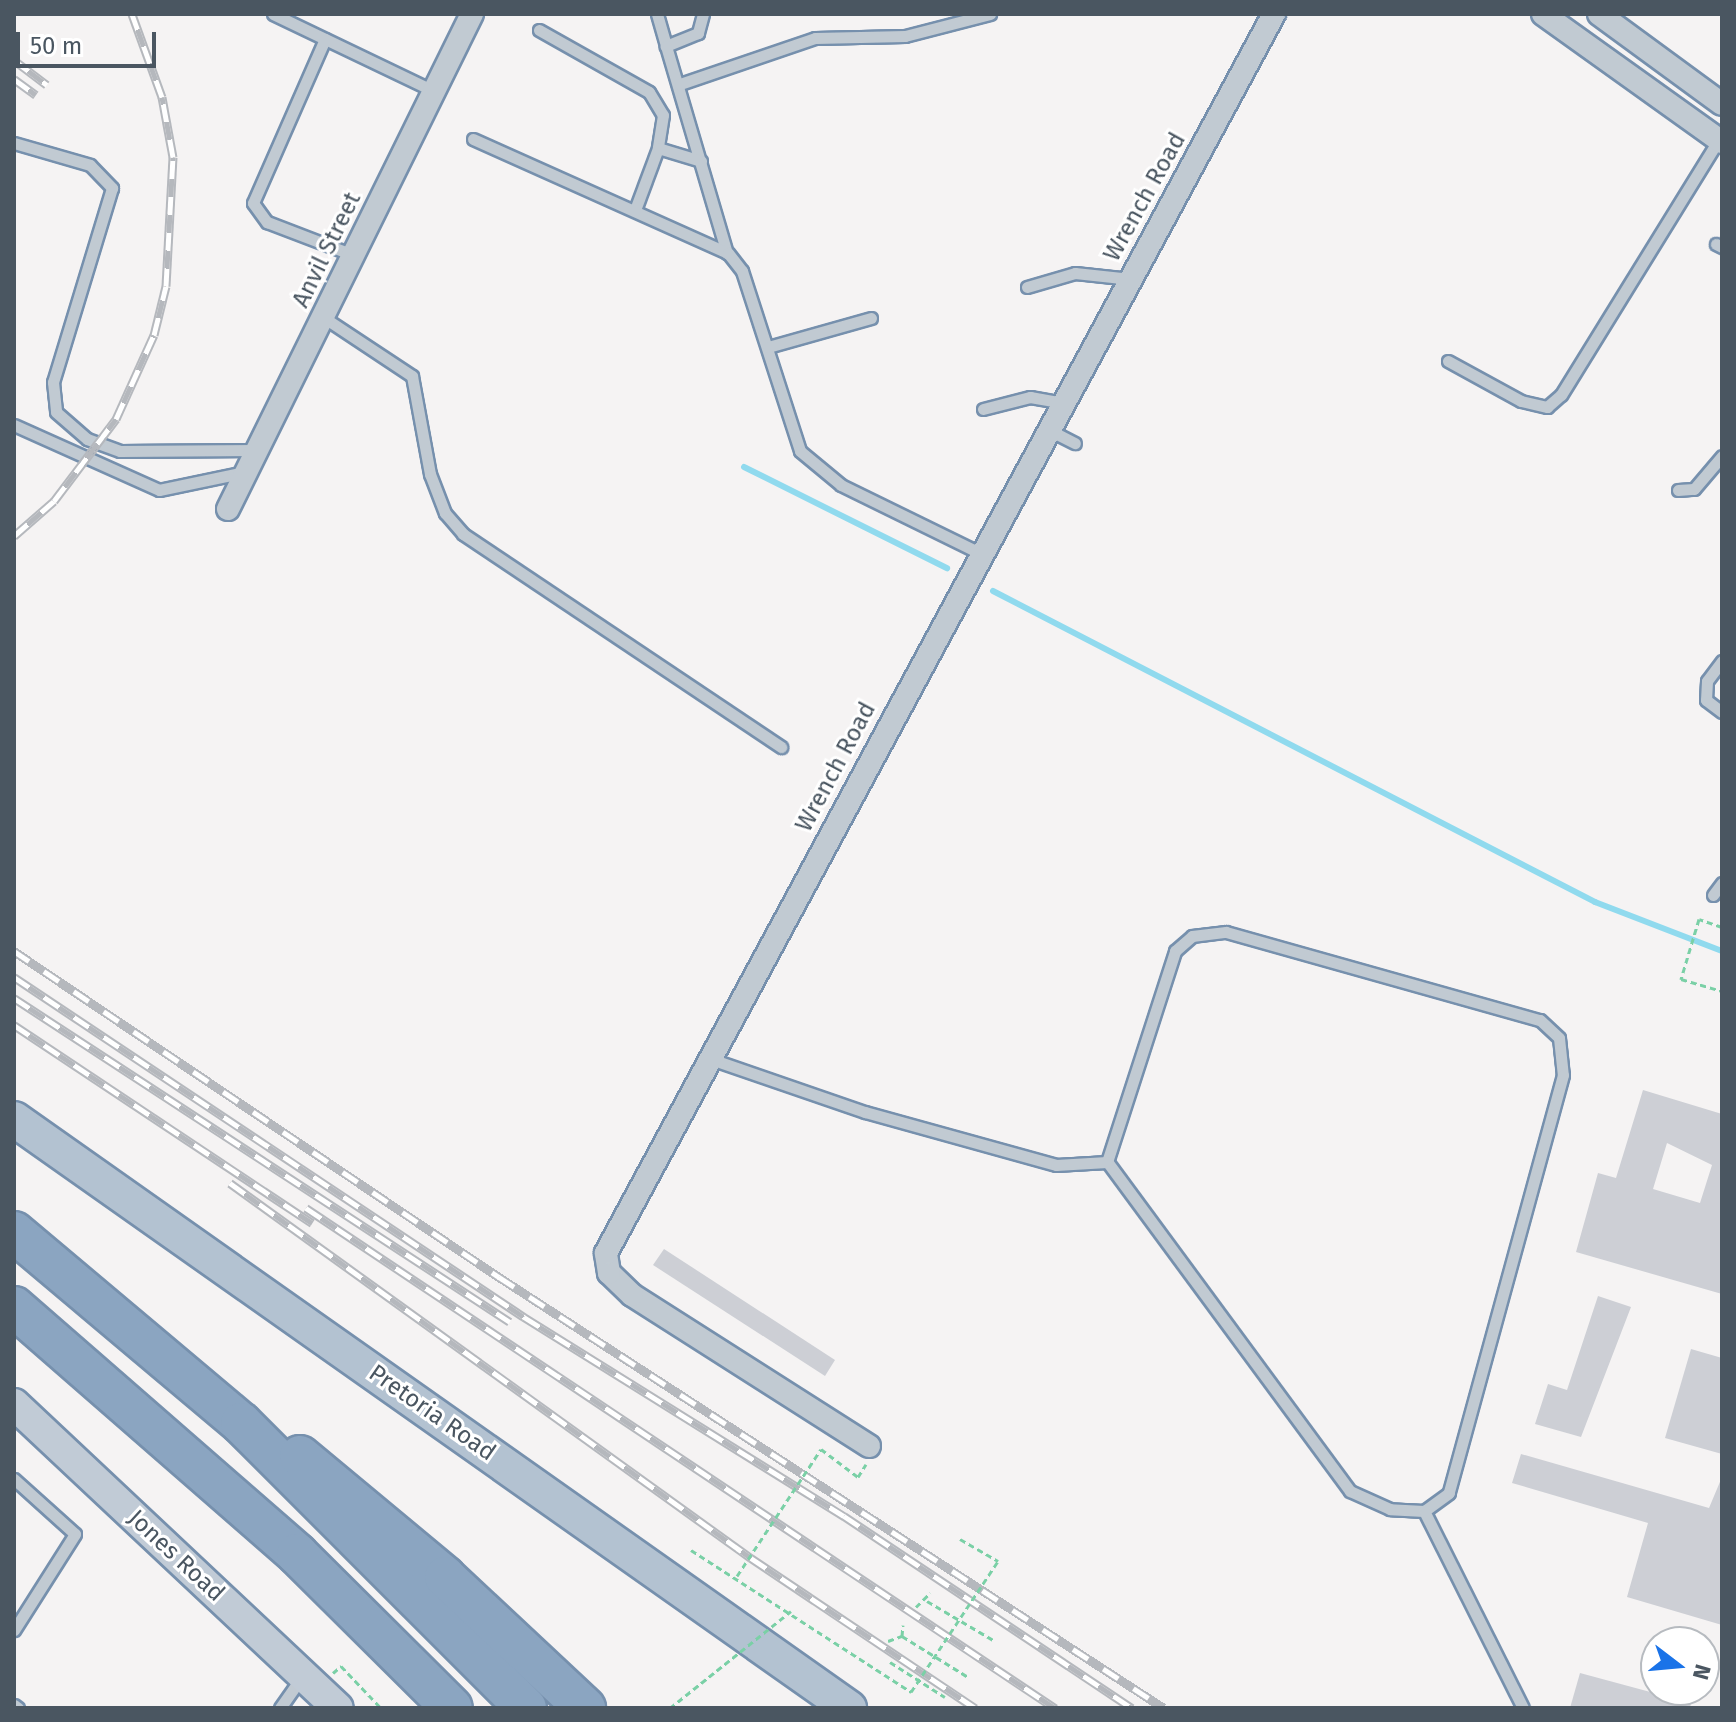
<!DOCTYPE html>
<style>
body{margin:0}
#map{position:relative;width:1736px;height:1722px;overflow:hidden;background:#f5f3f3;font-family:"Fira Sans",sans-serif}
div>[style]{position:absolute}
.stream>*{height:6px;margin:-3px;padding:0 3px;transform-origin:3px;border-radius:3px;background:#90daee}
.building>*{inset:0;background:#cdcfd5}
.path>*{height:3px;margin-top:-1.5px;transform-origin:0;background:repeating-linear-gradient(90deg,#7ad0a6 0 6px,transparent 0 10px)}
.roads{filter:drop-shadow(2px 0 #7690ad) drop-shadow(-2px 0 #7690ad) drop-shadow(0 2px #7690ad) drop-shadow(0 -2px #7690ad)}
.lane>*{height:11px;margin:-5.5px;padding:0 5.5px;transform-origin:5.5px;border-radius:5.5px;background:#c1cad2}
.street>*{height:22px;margin:-11px;padding:0 11px;transform-origin:11px;border-radius:11px;background:#c1cad2}
.secondary>*{height:30px;margin:-15px;padding:0 15px;transform-origin:15px;border-radius:15px;background:#c1cbd6}
.primary>*{height:34px;margin:-17px;padding:0 17px;transform-origin:17px;border-radius:17px;background:#b3c2d1}
.highway>*{height:40px;margin:-20px;padding:0 20px;transform-origin:20px;border-radius:20px;background:#8ba5c1}
.rail>*{height:9px;margin-top:-4.5px;transform-origin:0;background:repeating-linear-gradient(90deg,#fff 0 18px,#b5b8bd 0 36px);box-sizing:border-box;border-block:2px solid #b5b8bd}
.path-bridge>*{height:3px;margin-top:-1.5px;transform-origin:0;background:repeating-linear-gradient(90deg,#7ad0a6 0 6px,transparent 0 10px)}
span{translate:-50% -50%;white-space:nowrap;text-align:center;line-height:1.15;-webkit-text-stroke:6px #fff;paint-order:stroke}
.street-label{font-size:24px;color:#4a5661}
.frame{position:absolute;inset:0;border:16px solid #4a5661;pointer-events:none}
.north{position:absolute;left:1640px;top:1626px;width:80px;height:80px;box-sizing:border-box;background:#fff;border:2px solid #b7bbc0;border-radius:50%;rotate:106deg;font-size:22px;font-weight:700;line-height:32px;text-align:center;color:#4a5661}
.north::after{content:'';display:block;margin:auto;width:28px;height:36px;background:#1a73e8;clip-path:polygon(50% 0,100% 100%,50% 72%,0 100%)}
.scale{position:absolute;left:16px;top:32px;width:140px;height:36px;box-sizing:border-box;border:4px solid #4a5661;border-top:0;padding-left:10px;font-size:24px;line-height:28px;white-space:nowrap;color:#4a5661;-webkit-text-stroke:6px #fff;paint-order:stroke}
</style>
<div id="map">
<div class="stream">
<div style="left:744px;top:467px;width:227px;rotate:26.5deg"></div>
<div style="left:993px;top:591px;width:678px;rotate:27.32deg"></div>
<div style="left:1595px;top:902px;width:136px;rotate:21.1deg"></div>
</div>
<div class="building">
<div style="clip-path:polygon(evenodd,1643px 1090px,1722px 1114px,1722px 1294px,1576px 1252px,1598px 1173px,1616px 1178px,1643px 1090px,1667px 1143px,1712px 1165px,1700px 1203px,1653px 1189px,1667px 1143px)"></div>
<div style="clip-path:polygon(664px 1249px,835px 1360px,825px 1376px,653px 1265px)"></div>
<div style="clip-path:polygon(1598px 1296px,1631px 1307px,1581px 1437px,1535px 1424px,1548px 1384px,1567px 1390px)"></div>
<div style="clip-path:polygon(1691px 1349px,1722px 1358px,1722px 1454px,1665px 1438px)"></div>
<div style="clip-path:polygon(1521px 1454px,1709px 1508px,1722px 1477px,1722px 1625px,1627px 1597px,1648px 1523px,1512px 1483px)"></div>
<div style="clip-path:polygon(1580px 1673px,1691px 1703px,1690px 1708px,1570px 1708px)"></div>
</div>
<div class="path">
<div style="left:1722px;top:927px;width:24px;rotate:-161deg"></div>
<div style="left:1699px;top:919px;width:63px;rotate:106.7deg"></div>
<div style="left:1681px;top:979px;width:43px;rotate:16.3deg"></div>
<div style="left:821px;top:1449px;width:46px;rotate:37.1deg"></div>
<div style="left:858px;top:1477px;width:15px;rotate:-58deg"></div>
<div style="left:960px;top:1539px;width:44px;rotate:30.1deg"></div>
<div style="left:691px;top:1550px;width:262px;rotate:32.8deg"></div>
<div style="left:927px;top:1601px;width:79px;rotate:30.5deg"></div>
<div style="left:916px;top:1607px;width:20px;rotate:-45deg"></div>
<div style="left:902px;top:1636px;width:78px;rotate:31.8deg"></div>
<div style="left:888px;top:1641px;width:15px;rotate:-20deg"></div>
<div style="left:902px;top:1636px;width:11px;rotate:-85deg"></div>
<div style="left:890px;top:1662px;width:65px;rotate:32.5deg"></div>
<div style="left:333px;top:1673px;width:11px;rotate:-41deg"></div>
<div style="left:341px;top:1666px;width:58px;rotate:46.4deg"></div>
</div>
<div class="roads">
<div class="lane">
<div style="left:273px;top:14px;width:178px;rotate:25.6deg"></div>
<div style="left:657px;top:14px;width:33px;rotate:74deg"></div>
<div style="left:703px;top:14px;width:20px;rotate:105deg"></div>
<div style="left:698px;top:33px;width:35px;rotate:158deg"></div>
<div style="left:666px;top:46px;width:216px;rotate:73.6deg"></div>
<div style="left:539px;top:30px;width:126px;rotate:29.4deg"></div>
<div style="left:649px;top:92px;width:27px;rotate:59deg"></div>
<div style="left:663px;top:115px;width:33px;rotate:99deg"></div>
<div style="left:325px;top:39px;width:179px;rotate:113.7deg"></div>
<div style="left:253px;top:203px;width:24px;rotate:54deg"></div>
<div style="left:267px;top:222px;width:92px;rotate:21deg"></div>
<div style="left:680px;top:84px;width:143px;rotate:-18.8deg"></div>
<div style="left:815px;top:38px;width:90px;rotate:-1.3deg"></div>
<div style="left:905px;top:36px;width:88px;rotate:-14.5deg"></div>
<div style="left:473px;top:139px;width:279px;rotate:24.1deg"></div>
<div style="left:728px;top:253px;width:23px;rotate:52deg"></div>
<div style="left:742px;top:271px;width:189px;rotate:72.1deg"></div>
<div style="left:800px;top:451px;width:53px;rotate:39.7deg"></div>
<div style="left:841px;top:485px;width:157px;rotate:26.1deg"></div>
<div style="left:14px;top:143px;width:79px;rotate:16.1deg"></div>
<div style="left:90px;top:165px;width:32px;rotate:46deg"></div>
<div style="left:112px;top:188px;width:203px;rotate:106.9deg"></div>
<div style="left:53px;top:382px;width:30px;rotate:84deg"></div>
<div style="left:56px;top:412px;width:41px;rotate:41.1deg"></div>
<div style="left:87px;top:439px;width:35px;rotate:20deg"></div>
<div style="left:120px;top:451px;width:136px;rotate:-0.4deg"></div>
<div style="left:635px;top:210px;width:66px;rotate:-69.6deg"></div>
<div style="left:658px;top:148px;width:45px;rotate:16.8deg"></div>
<div style="left:1716px;top:244px;width:7px;rotate:27deg"></div>
<div style="left:1027px;top:287px;width:50px;rotate:-16.3deg"></div>
<div style="left:1075px;top:273px;width:56px;rotate:6.1deg"></div>
<div style="left:323px;top:317px;width:107px;rotate:33.5deg"></div>
<div style="left:412px;top:376px;width:100px;rotate:79.6deg"></div>
<div style="left:430px;top:474px;width:42px;rotate:69deg"></div>
<div style="left:445px;top:513px;width:28px;rotate:49deg"></div>
<div style="left:463px;top:534px;width:383px;rotate:33.8deg"></div>
<div style="left:768px;top:347px;width:107px;rotate:-15.7deg"></div>
<div style="left:1448px;top:361px;width:83px;rotate:28.7deg"></div>
<div style="left:1521px;top:401px;width:27px;rotate:13deg"></div>
<div style="left:1547px;top:407px;width:18px;rotate:-41deg"></div>
<div style="left:1561px;top:395px;width:301px;rotate:-58.3deg"></div>
<div style="left:983px;top:409px;width:49px;rotate:-14.3deg"></div>
<div style="left:1030px;top:397px;width:34px;rotate:10deg"></div>
<div style="left:14px;top:425px;width:159px;rotate:24.1deg"></div>
<div style="left:159px;top:490px;width:88px;rotate:-11.8deg"></div>
<div style="left:1049px;top:430px;width:29px;rotate:27deg"></div>
<div style="left:1678px;top:490px;width:16px;rotate:-4deg"></div>
<div style="left:1694px;top:489px;width:43px;rotate:-49.7deg"></div>
<div style="left:1722px;top:661px;width:25px;rotate:127deg"></div>
<div style="left:1707px;top:681px;width:19px;rotate:93deg"></div>
<div style="left:1706px;top:700px;width:20px;rotate:37deg"></div>
<div style="left:1713px;top:895px;width:15px;rotate:-53deg"></div>
<div style="left:1226px;top:932px;width:326px;rotate:15.7deg"></div>
<div style="left:1540px;top:1020px;width:26px;rotate:43deg"></div>
<div style="left:1559px;top:1038px;width:37px;rotate:84deg"></div>
<div style="left:1563px;top:1075px;width:433px;rotate:105.3deg"></div>
<div style="left:1449px;top:1493px;width:31px;rotate:144deg"></div>
<div style="left:1424px;top:1511px;width:34px;rotate:-177deg"></div>
<div style="left:1390px;top:1509px;width:44px;rotate:-155.8deg"></div>
<div style="left:1350px;top:1491px;width:409px;rotate:-126.4deg"></div>
<div style="left:1107px;top:1162px;width:222px;rotate:-72.1deg"></div>
<div style="left:1175px;top:951px;width:23px;rotate:-41deg"></div>
<div style="left:1192px;top:936px;width:34px;rotate:-7deg"></div>
<div style="left:708px;top:1058px;width:166px;rotate:19deg"></div>
<div style="left:865px;top:1112px;width:198px;rotate:15.5deg"></div>
<div style="left:1056px;top:1165px;width:51px;rotate:-3.4deg"></div>
<div style="left:14px;top:1479px;width:82px;rotate:42deg"></div>
<div style="left:75px;top:1534px;width:114px;rotate:122.4deg"></div>
<div style="left:1424px;top:1511px;width:220px;rotate:63.3deg"></div>
<div style="left:14px;top:1705px;width:5px;rotate:37deg"></div>
<div style="left:280px;top:1708px;width:39px;rotate:-55deg"></div>
</div>
<div class="street">
<div style="left:1543px;top:14px;width:220px;rotate:35.6deg"></div>
<div style="left:1599px;top:14px;width:152px;rotate:36.2deg"></div>
<div style="left:228px;top:509px;width:552px;rotate:-63.76deg"></div>
<div style="left:869px;top:1446px;width:281px;rotate:-147.5deg"></div>
<div style="left:632px;top:1295px;width:32px;rotate:-136deg"></div>
<div style="left:609px;top:1273px;width:20px;rotate:-99deg"></div>
<div style="left:606px;top:1253px;width:1408px;rotate:-61.67deg"></div>
</div>
<div class="secondary">
<div style="left:14px;top:1404px;width:444px;rotate:43.2deg"></div>
</div>
<div class="primary">
<div style="left:14px;top:1119px;width:1022px;rotate:35.2deg"></div>
</div>
<div class="highway">
<div style="left:14px;top:1232px;width:297px;rotate:40.1deg"></div>
<div style="left:241px;top:1423px;width:403px;rotate:45deg"></div>
<div style="left:14px;top:1307px;width:376px;rotate:41.1deg"></div>
<div style="left:297px;top:1554px;width:218px;rotate:44.8deg"></div>
<div style="left:300px;top:1456px;width:189px;rotate:39.8deg"></div>
<div style="left:445px;top:1577px;width:192px;rotate:43.1deg"></div>
</div>
</div>
<div class="rail">
<div style="left:14px;top:60px;width:41px;rotate:37.1deg"></div>
<div style="left:14px;top:79px;width:27px;rotate:36deg"></div>
<div style="left:14px;top:536px;width:53px;rotate:-41.2deg"></div>
<div style="left:54px;top:501px;width:103px;rotate:-52.9deg"></div>
<div style="left:116px;top:419px;width:92px;rotate:-65.7deg"></div>
<div style="left:154px;top:335px;width:50px;rotate:-76.2deg"></div>
<div style="left:166px;top:286px;width:129px;rotate:-86.9deg"></div>
<div style="left:173px;top:157px;width:61px;rotate:-100.4deg"></div>
<div style="left:162px;top:97px;width:88px;rotate:-109.9deg"></div>
<div style="left:14px;top:951px;width:584px;rotate:33.91deg"></div>
<div style="left:499px;top:1277px;width:792px;rotate:32.95deg"></div>
<div style="left:14px;top:977px;width:613px;rotate:33.69deg"></div>
<div style="left:524px;top:1317px;width:377px;rotate:31.9deg"></div>
<div style="left:844px;top:1516px;width:346px;rotate:33.7deg"></div>
<div style="left:14px;top:998px;width:592px;rotate:33.15deg"></div>
<div style="left:14px;top:1025px;width:358px;rotate:33.6deg"></div>
<div style="left:230px;top:1183px;width:642px;rotate:35.75deg"></div>
<div style="left:751px;top:1558px;width:270px;rotate:33.8deg"></div>
<div style="left:306px;top:1208px;width:901px;rotate:33.73deg"></div>
</div>
<div class="path-bridge">
<div style="left:737px;top:1576px;width:152px;rotate:-56.5deg"></div>
<div style="left:911px;top:1692px;width:157px;rotate:-56.4deg"></div>
<div style="left:670px;top:1708px;width:155px;rotate:-38.7deg"></div>
</div>
<div class="street-label">
<span style="left:1145px;top:197px;rotate:-61deg">Wrench Road</span>
<span style="left:327px;top:250px;rotate:-64deg">Anvil Street</span>
<span style="left:836px;top:767px;rotate:-62deg">Wrench Road</span>
<span style="left:432px;top:1413px;rotate:35deg">Pretoria Road</span>
<span style="left:176px;top:1556px;rotate:43deg">Jones Road</span>
</div>
<div class="frame"></div>
<div class="north">N</div>
<div class="scale">50 m</div>
</div>
